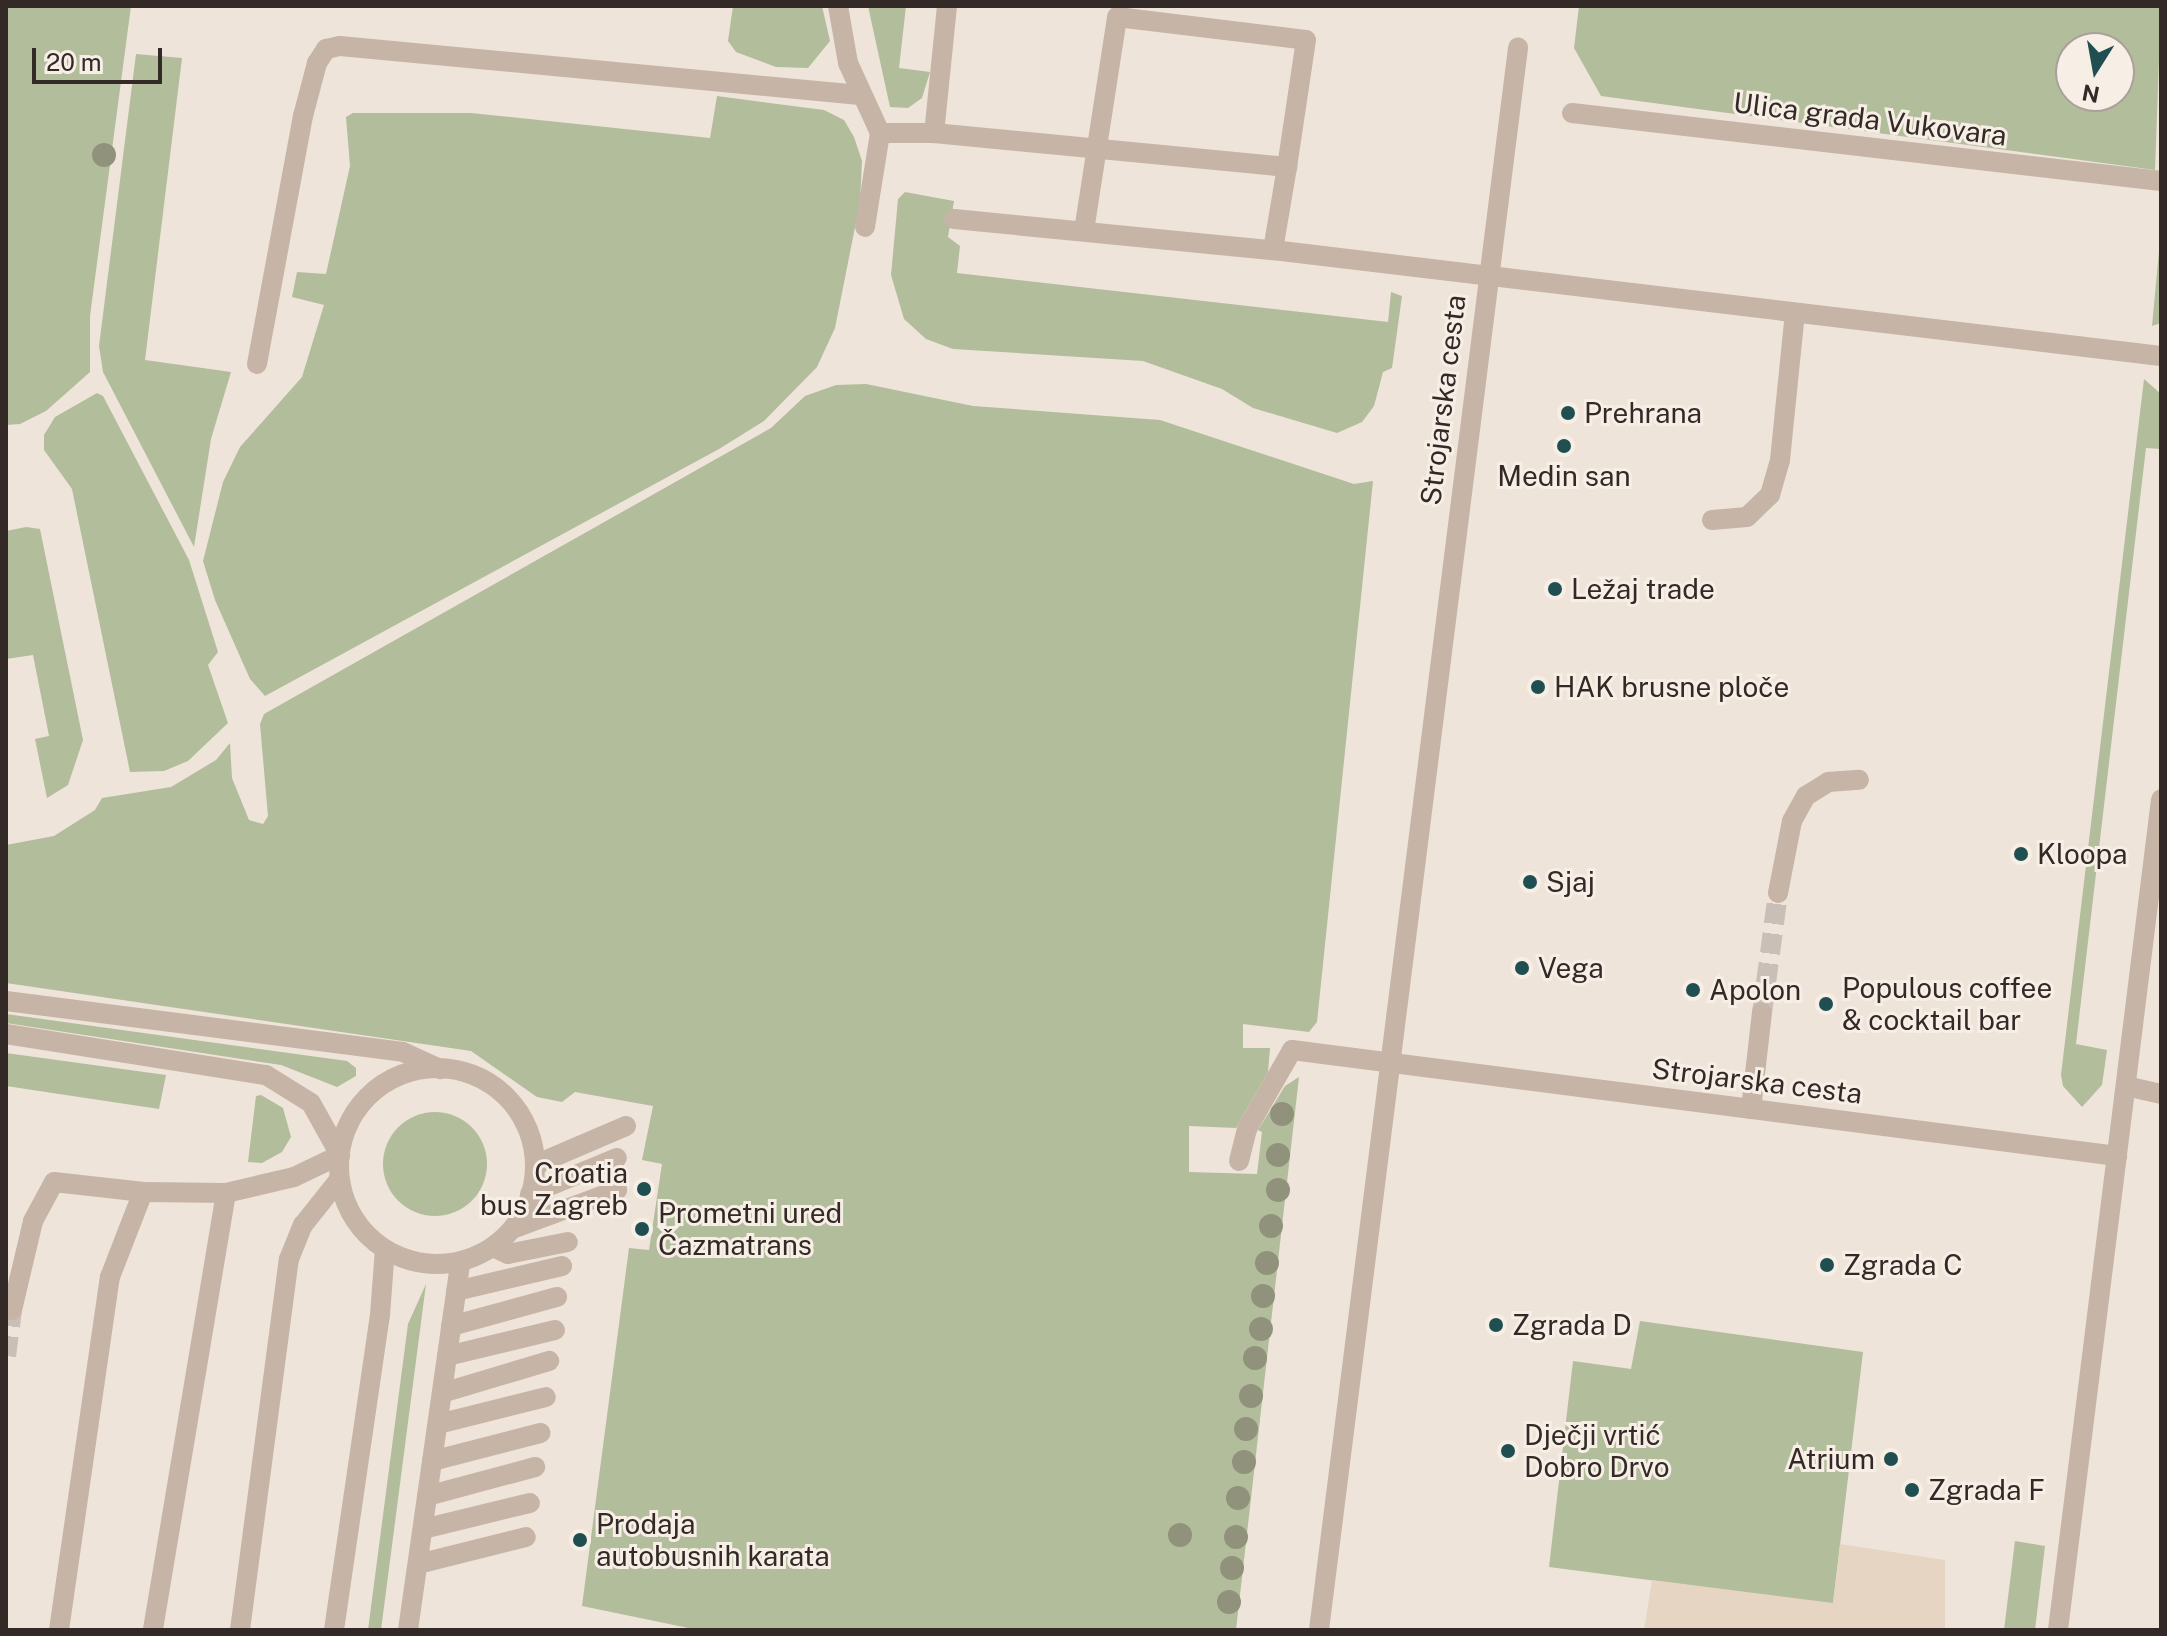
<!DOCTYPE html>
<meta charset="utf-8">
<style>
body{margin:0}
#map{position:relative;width:2167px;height:1636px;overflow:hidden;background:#efe4da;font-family:"Public Sans",sans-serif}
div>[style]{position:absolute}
.green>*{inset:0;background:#b2bd9b}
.round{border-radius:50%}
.plaza>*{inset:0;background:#e6d5c2}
.minor-tunnel>*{height:20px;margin-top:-10px;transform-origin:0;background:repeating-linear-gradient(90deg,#c9bfb6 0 20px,transparent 0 30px)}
.minor>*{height:20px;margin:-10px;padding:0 10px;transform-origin:10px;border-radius:10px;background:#c6b4a7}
.minor>.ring{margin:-10px;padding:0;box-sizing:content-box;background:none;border:20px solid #c6b4a7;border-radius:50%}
.trees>*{width:24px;height:24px;margin:-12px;border-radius:50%;background:#91927b}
.dots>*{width:22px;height:22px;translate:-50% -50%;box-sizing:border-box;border:4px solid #f7eee6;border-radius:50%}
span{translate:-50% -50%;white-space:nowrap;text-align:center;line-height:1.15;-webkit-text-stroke:6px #f7eee6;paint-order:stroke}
.street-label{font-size:28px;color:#332a27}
.poi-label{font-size:28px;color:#332a27}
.left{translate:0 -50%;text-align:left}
.right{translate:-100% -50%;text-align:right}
.frame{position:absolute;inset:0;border:8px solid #332a27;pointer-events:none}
.north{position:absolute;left:2055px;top:32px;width:80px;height:80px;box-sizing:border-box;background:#f7eee6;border:2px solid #a9a09a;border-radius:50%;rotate:191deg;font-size:22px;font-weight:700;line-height:32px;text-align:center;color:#332a27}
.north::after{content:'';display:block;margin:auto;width:28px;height:36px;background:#204f51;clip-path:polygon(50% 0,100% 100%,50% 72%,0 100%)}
.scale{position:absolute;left:32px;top:48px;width:130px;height:36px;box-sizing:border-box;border:4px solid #332a27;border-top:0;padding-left:10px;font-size:24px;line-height:28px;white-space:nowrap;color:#332a27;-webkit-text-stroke:6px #f7eee6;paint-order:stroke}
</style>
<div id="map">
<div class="green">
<div style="clip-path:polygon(6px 6px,131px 6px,90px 316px,90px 372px,46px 411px,20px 424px,6px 425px)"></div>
<div style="clip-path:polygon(733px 6px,822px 6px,830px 41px,808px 68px,776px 67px,736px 52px,728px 41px)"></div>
<div style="clip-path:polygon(868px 6px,906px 6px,899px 68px,930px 72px,922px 98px,908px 108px,890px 107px)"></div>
<div style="clip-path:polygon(evenodd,1579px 6px,2161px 6px,2155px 170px,1601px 96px,1574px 48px,1579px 6px,2071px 48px,2119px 48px,2119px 96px,2071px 96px,2071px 48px)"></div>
<div style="clip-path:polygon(136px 54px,182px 58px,145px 360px,231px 372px,211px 439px,194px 547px,103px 372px,99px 346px)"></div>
<div style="clip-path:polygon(717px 96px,824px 110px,844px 120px,854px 137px,862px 161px,860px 202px,835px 328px,817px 367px,764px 421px,719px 449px,265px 696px,250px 679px,215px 600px,203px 561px,223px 482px,240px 447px,302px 377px,324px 305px,292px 297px,297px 272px,326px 274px,350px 166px,346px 117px,353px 113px,471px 113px,710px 138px)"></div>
<div style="clip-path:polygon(905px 192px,954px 201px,948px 237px,960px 246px,957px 273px,1388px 322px,1391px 292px,1402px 296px,1392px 368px,1383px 372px,1374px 406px,1362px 422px,1337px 433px,1253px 408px,1222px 389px,1143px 361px,953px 349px,926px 339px,904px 319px,891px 275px,898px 199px)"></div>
<div style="clip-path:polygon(2161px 230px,2161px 323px,2152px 326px)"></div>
<div style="clip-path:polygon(2144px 379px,2161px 394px,2161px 449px,2146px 448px,2076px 1044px,2107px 1050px,2102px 1085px,2082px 1107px,2063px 1086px,2061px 1075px)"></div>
<div style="clip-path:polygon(866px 384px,973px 406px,1160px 420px,1354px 484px,1373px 481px,1317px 1022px,1309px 1032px,1243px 1024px,1243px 1048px,1270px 1048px,1268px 1072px,1236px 1128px,1189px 1126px,1189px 1172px,1257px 1174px,1262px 1132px,1258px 1130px,1285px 1086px,1299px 1077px,1236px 1630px,698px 1630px,582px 1606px,629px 1248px,649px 1250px,662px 1164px,642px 1160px,653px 1106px,575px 1092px,562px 1102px,537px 1097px,471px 1051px,6px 983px,6px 845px,54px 836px,95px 810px,102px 798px,171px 787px,216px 760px,230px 743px,232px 778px,249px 820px,263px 824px,268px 816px,260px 724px,264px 714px,771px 428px,805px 396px,836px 385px)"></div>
<div style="clip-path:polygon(97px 393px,103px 396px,189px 560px,218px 652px,208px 665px,228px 723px,188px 761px,164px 771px,130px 772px,72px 489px,44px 450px,44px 435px,55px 417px)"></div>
<div style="clip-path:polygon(26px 527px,40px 529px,83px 740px,68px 785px,47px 798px,35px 739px,49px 736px,33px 655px,6px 659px,6px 531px)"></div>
<div style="clip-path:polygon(6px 1014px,347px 1061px,356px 1068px,356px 1076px,337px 1087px,281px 1065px,6px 1023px)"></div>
<div style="clip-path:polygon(6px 1053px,166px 1075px,159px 1109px,6px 1086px)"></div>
<div style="clip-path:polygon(261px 1095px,283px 1108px,291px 1137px,282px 1152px,262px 1163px,248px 1162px,256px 1096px)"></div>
<div class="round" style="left:383px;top:1112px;width:104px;height:104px"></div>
<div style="clip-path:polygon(426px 1284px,381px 1630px,368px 1630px,408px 1324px)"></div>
<div style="clip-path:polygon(1640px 1321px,1863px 1352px,1833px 1604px,1549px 1567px,1573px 1361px,1631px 1369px)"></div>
<div style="clip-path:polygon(2015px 1541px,2045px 1546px,2035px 1630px,2004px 1630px)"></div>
</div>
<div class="plaza">
<div style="clip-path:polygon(1840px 1544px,1945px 1560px,1945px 1630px,1644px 1630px,1652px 1580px,1833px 1603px)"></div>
</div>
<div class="minor-tunnel">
<div style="left:1762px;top:1013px;width:121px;rotate:-82.4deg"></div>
<div style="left:6px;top:1356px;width:46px;rotate:-82.6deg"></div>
</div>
<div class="minor">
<div style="left:838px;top:6px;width:58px;rotate:80deg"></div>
<div style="left:848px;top:63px;width:77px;rotate:65.4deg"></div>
<div style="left:947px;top:6px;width:128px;rotate:95.8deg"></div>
<div style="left:934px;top:133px;width:355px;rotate:5.5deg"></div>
<div style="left:1287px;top:167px;width:84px;rotate:99.6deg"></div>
<div style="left:1572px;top:113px;width:593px;rotate:6.59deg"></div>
<div style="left:880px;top:133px;width:54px"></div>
<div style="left:954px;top:219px;width:321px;rotate:5.6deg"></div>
<div style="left:1273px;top:250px;width:894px;rotate:6.81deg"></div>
<div style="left:865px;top:227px;width:95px;rotate:-80.9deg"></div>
<div style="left:1084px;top:231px;width:217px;rotate:-81.2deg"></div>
<div style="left:1117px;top:17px;width:190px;rotate:6.9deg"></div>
<div style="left:1306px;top:40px;width:128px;rotate:98.5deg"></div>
<div style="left:257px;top:364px;width:252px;rotate:-79.5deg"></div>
<div style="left:303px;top:116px;width:55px;rotate:-75.2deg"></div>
<div style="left:317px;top:63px;width:17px;rotate:-57deg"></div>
<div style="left:326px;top:49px;width:14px;rotate:-12deg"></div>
<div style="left:340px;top:46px;width:522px;rotate:5.38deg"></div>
<div style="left:1712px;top:520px;width:35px;rotate:-5deg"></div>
<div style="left:1747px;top:517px;width:32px;rotate:-44deg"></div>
<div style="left:1770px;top:495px;width:36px;rotate:-74deg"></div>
<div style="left:1780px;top:460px;width:148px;rotate:-84.2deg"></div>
<div style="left:1778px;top:893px;width:73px;rotate:-79deg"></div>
<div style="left:1792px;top:821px;width:29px;rotate:-61deg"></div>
<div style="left:1806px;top:796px;width:26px;rotate:-32deg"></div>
<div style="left:1828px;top:782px;width:31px;rotate:-4deg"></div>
<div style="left:6px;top:1001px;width:400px;rotate:7.3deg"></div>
<div style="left:403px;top:1052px;width:41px;rotate:24.7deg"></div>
<div style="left:6px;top:1034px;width:263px;rotate:9deg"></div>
<div style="left:266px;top:1075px;width:53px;rotate:31.9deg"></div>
<div style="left:311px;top:1103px;width:60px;rotate:60.9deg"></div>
<div style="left:340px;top:1155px;width:51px;rotate:154.4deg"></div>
<div style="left:294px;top:1177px;width:70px;rotate:166.8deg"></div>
<div style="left:226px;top:1193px;width:443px;rotate:99.5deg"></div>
<div class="ring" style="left:339px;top:1068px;width:176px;height:176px"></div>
<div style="left:2126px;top:1086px;width:36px;rotate:13deg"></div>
<div style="left:1751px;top:1109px;width:97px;rotate:-83.5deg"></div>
<div style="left:1239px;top:1161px;width:33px;rotate:-76deg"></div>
<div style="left:1247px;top:1129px;width:91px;rotate:-60.3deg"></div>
<div style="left:1292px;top:1050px;width:832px;rotate:7.32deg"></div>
<div style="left:535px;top:1165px;width:99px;rotate:-23.2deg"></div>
<div style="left:530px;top:1194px;width:94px;rotate:-22.5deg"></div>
<div style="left:515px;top:1228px;width:109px;rotate:-20.4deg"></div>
<div style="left:495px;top:1248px;width:14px;rotate:25deg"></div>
<div style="left:508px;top:1254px;width:61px;rotate:-11.3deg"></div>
<div style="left:456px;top:1291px;width:109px;rotate:-13.3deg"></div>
<div style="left:12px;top:1310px;width:91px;rotate:-76.7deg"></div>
<div style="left:33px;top:1221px;width:44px;rotate:-61.7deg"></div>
<div style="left:54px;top:1182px;width:90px;rotate:6.4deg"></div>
<div style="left:451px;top:1326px;width:110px;rotate:-15.3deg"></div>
<div style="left:447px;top:1356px;width:111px;rotate:-13.5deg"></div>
<div style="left:442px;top:1393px;width:112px;rotate:-16.7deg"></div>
<div style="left:438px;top:1424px;width:111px;rotate:-14deg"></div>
<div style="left:432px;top:1461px;width:112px;rotate:-14.5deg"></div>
<div style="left:427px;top:1496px;width:112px;rotate:-15deg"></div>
<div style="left:423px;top:1529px;width:110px;rotate:-13.7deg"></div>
<div style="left:418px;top:1564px;width:111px;rotate:-14deg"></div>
<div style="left:59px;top:1630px;width:357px;rotate:-81.8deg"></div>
<div style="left:110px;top:1277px;width:91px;rotate:-68.8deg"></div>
<div style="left:143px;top:1192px;width:83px;rotate:0.7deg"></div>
<div style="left:240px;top:1630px;width:374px;rotate:-82.5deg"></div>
<div style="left:289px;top:1259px;width:37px;rotate:-68deg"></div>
<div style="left:303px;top:1225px;width:56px;rotate:-51.5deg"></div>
<div style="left:334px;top:1630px;width:318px;rotate:-81.7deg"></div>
<div style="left:380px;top:1315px;width:66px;rotate:-85.7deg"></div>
<div style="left:408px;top:1630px;width:370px;rotate:-81.9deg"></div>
<div style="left:1319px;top:1630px;width:1595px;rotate:-82.83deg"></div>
<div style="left:2058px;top:1630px;width:837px;rotate:-82.93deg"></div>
</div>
<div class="trees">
<div style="left:104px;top:155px"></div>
<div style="left:1282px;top:1114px"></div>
<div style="left:1278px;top:1155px"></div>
<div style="left:1278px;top:1190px"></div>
<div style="left:1271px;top:1226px"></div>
<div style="left:1267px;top:1263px"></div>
<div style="left:1263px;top:1296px"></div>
<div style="left:1261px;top:1329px"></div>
<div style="left:1255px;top:1358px"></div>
<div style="left:1251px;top:1396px"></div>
<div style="left:1246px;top:1429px"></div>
<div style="left:1244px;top:1462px"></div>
<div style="left:1238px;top:1498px"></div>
<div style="left:1180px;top:1535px"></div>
<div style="left:1236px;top:1537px"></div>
<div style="left:1232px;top:1568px"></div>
<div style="left:1229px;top:1602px"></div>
</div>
<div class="dots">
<div style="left:1568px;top:413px;background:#204f51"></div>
<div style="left:1564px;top:446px;background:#204f51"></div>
<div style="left:1555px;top:589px;background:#204f51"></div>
<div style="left:1538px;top:687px;background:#204f51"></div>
<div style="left:2021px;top:854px;background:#204f51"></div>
<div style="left:1530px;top:882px;background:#204f51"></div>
<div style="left:1522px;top:968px;background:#204f51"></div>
<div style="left:1693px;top:990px;background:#204f51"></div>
<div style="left:1826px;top:1004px;background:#204f51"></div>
<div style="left:644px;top:1189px;background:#204f51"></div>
<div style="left:642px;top:1229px;background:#204f51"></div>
<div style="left:1827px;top:1265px;background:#204f51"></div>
<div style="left:1496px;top:1325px;background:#204f51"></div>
<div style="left:1508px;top:1451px;background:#204f51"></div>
<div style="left:1891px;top:1459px;background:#204f51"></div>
<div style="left:1912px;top:1490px;background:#204f51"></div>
<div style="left:580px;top:1540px;background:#204f51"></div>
</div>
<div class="street-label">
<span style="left:1870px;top:119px;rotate:7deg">Ulica grada Vukovara</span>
<span style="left:1443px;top:400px;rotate:-83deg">Strojarska cesta</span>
<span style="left:1757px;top:1081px;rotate:7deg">Strojarska cesta</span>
</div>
<div class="poi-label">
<span class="left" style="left:1584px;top:413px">Prehrana</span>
<span style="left:1564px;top:476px">Medin san</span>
<span class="left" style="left:1571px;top:589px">Ležaj trade</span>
<span class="left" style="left:1554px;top:687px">HAK brusne ploče</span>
<span class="left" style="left:2037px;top:854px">Kloopa</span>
<span class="left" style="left:1546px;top:882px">Sjaj</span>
<span class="left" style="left:1538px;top:968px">Vega</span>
<span class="left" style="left:1842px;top:1004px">Populous coffee<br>&amp; cocktail bar</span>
<span class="left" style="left:1709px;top:990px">Apolon</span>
<span class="right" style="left:628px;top:1189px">Croatia<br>bus Zagreb</span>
<span class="left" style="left:658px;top:1229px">Prometni ured<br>Čazmatrans</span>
<span class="left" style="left:1843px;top:1265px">Zgrada C</span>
<span class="left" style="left:1512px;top:1325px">Zgrada D</span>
<span class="left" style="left:1524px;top:1451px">Dječji vrtić<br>Dobro Drvo</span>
<span class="right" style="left:1875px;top:1459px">Atrium</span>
<span class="left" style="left:1928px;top:1490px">Zgrada F</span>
<span class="left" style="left:596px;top:1540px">Prodaja<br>autobusnih karata</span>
</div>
<div class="frame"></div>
<div class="north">N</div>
<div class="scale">20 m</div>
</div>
